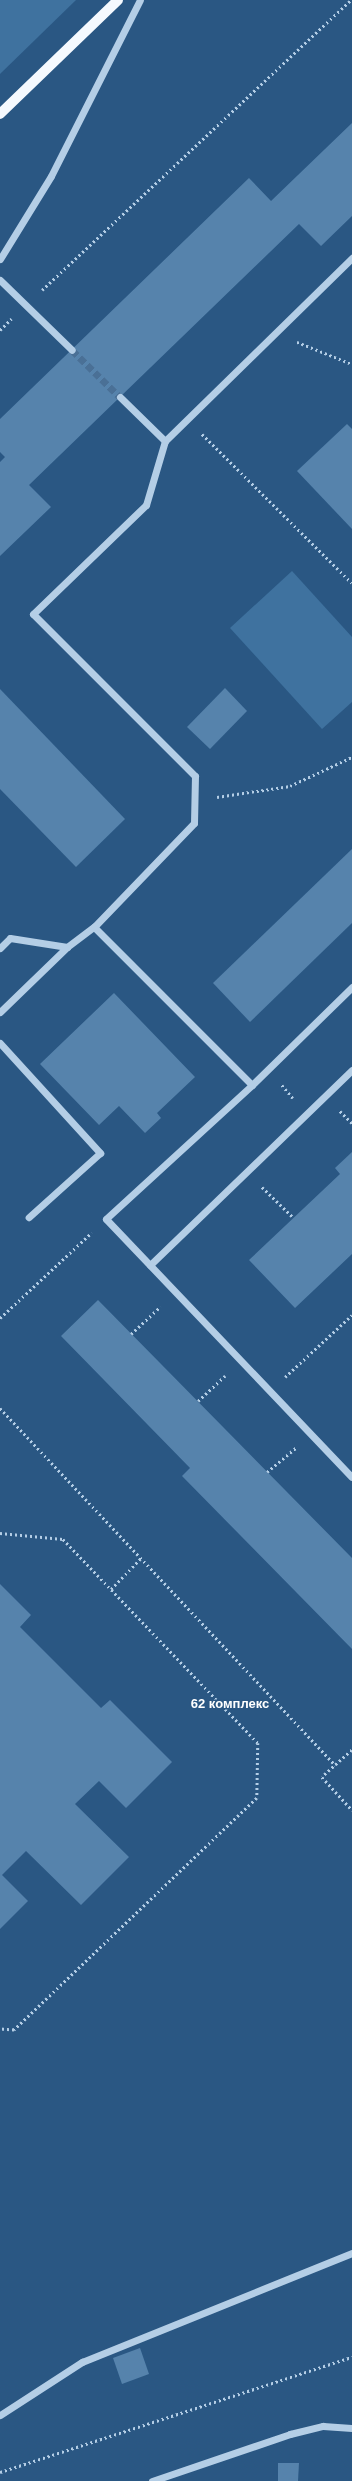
<!DOCTYPE html>
<meta charset="utf-8">
<style>
body{margin:0}
#map{position:relative;width:352px;height:2481px;overflow:hidden;background:#2a5783;font-family:Arial,sans-serif}
div>[style]{position:absolute}
.green>*{inset:0;background:#3f729f}
.building>*{inset:0;background:#5683ac}
.minor-tunnel>*{height:7px;margin-top:-3.5px;transform-origin:0;background:repeating-linear-gradient(90deg,#4a7096 0 7px,transparent 0 10.5px)}
.path>*{height:2.5px;margin-top:-1.25px;transform-origin:0;background:repeating-linear-gradient(90deg,#b4cee6 0 2px,transparent 0 5px)}
.minor>*{height:7px;margin:-3.5px;padding:0 3.5px;transform-origin:3.5px;border-radius:3.5px;background:#b4cee6}
.major>*{height:10px;margin:-5px;padding:0 5px;transform-origin:5px;border-radius:5px;background:#f5f9fe}
span{translate:-50% -50%;white-space:nowrap;text-align:center;line-height:1.15;-webkit-text-stroke:3px #2a5783;paint-order:stroke}
.quarter-label{font-size:13px;color:#fff;font-weight:700}
</style>
<div id="map">
<div class="green">
<div style="clip-path:polygon(0 0,76px 0,0 74px)"></div>
<div style="clip-path:polygon(292px 571px,352px 637px,352px 702px,322px 729px,230px 628px)"></div>
</div>
<div class="building">
<div style="clip-path:polygon(352px 123px,352px 216px,321px 246px,299px 224px,29px 485px,51px 507px,0 556px,0 462px,5px 457px,0 452px,0 419px,249px 178px,271px 201px)"></div>
<div style="clip-path:polygon(347px 424px,352px 429px,352px 529px,297px 471px)"></div>
<div style="clip-path:polygon(225px 688px,247px 711px,210px 749px,187px 727px)"></div>
<div style="clip-path:polygon(0 689px,125px 819px,76px 867px,0 789px)"></div>
<div style="clip-path:polygon(352px 849px,352px 923px,250px 1022px,213px 983px)"></div>
<div style="clip-path:polygon(114px 993px,195px 1077px,157px 1113px,161px 1118px,145px 1133px,119px 1106px,99px 1125px,40px 1064px)"></div>
<div style="clip-path:polygon(352px 1152px,352px 1254px,295px 1308px,249px 1260px,340px 1174px,335px 1168px)"></div>
<div style="clip-path:polygon(98px 1300px,352px 1558px,352px 1649px,182px 1476px,190px 1468px,61px 1336px)"></div>
<div style="clip-path:polygon(0 1584px,31px 1615px,20px 1627px,101px 1708px,110px 1700px,172px 1762px,126px 1808px,99px 1781px,75px 1804px,129px 1857px,81px 1905px,26px 1851px,2px 1875px,28px 1901px,0 1929px)"></div>
<div style="clip-path:polygon(140px 2348px,149px 2374px,122px 2384px,113px 2358px)"></div>
<div style="clip-path:polygon(278px 2463px,299px 2463px,298px 2481px,278px 2481px)"></div>
</div>
<div class="minor-tunnel">
<div style="left:72px;top:350px;width:67px;rotate:44.4deg"></div>
</div>
<div class="path">
<div style="left:42px;top:290px;width:424px;rotate:-43.2deg"></div>
<div style="left:0;top:330px;width:16px;rotate:-45deg"></div>
<div style="left:297px;top:342px;width:59px;rotate:21.8deg"></div>
<div style="left:202px;top:434px;width:211px;rotate:44.8deg"></div>
<div style="left:217px;top:797px;width:74px;rotate:-8.6deg"></div>
<div style="left:290px;top:786px;width:68px;rotate:-25.1deg"></div>
<div style="left:282px;top:1085px;width:17px;rotate:50deg"></div>
<div style="left:340px;top:1111px;width:17px;rotate:45deg"></div>
<div style="left:262px;top:1187px;width:43px;rotate:44.1deg"></div>
<div style="left:0;top:1318px;width:125px;rotate:-43deg"></div>
<div style="left:131px;top:1334px;width:40px;rotate:-43deg"></div>
<div style="left:285px;top:1377px;width:91px;rotate:-42.8deg"></div>
<div style="left:198px;top:1401px;width:37px;rotate:-43deg"></div>
<div style="left:0;top:1408px;width:490px;rotate:46.8deg"></div>
<div style="left:267px;top:1472px;width:38px;rotate:-40deg"></div>
<div style="left:0;top:1533px;width:63px;rotate:5.4deg"></div>
<div style="left:63px;top:1539px;width:282px;rotate:46.3deg"></div>
<div style="left:258px;top:1743px;width:55px;rotate:91deg"></div>
<div style="left:257px;top:1798px;width:336px;rotate:136.3deg"></div>
<div style="left:14px;top:2030px;width:14px;rotate:-176deg"></div>
<div style="left:111px;top:1589px;width:43px;rotate:-45.9deg"></div>
<div style="left:352px;top:1750px;width:40px;rotate:138deg"></div>
<div style="left:322px;top:1777px;width:45px;rotate:47.7deg"></div>
<div style="left:0;top:2472px;width:370px;rotate:-18.1deg"></div>
</div>
<div class="minor">
<div style="left:0;top:259px;width:97px;rotate:-58.4deg"></div>
<div style="left:51px;top:176px;width:197px;rotate:-63.2deg"></div>
<div style="left:0;top:280px;width:100px;rotate:44.2deg"></div>
<div style="left:120px;top:397px;width:63px;rotate:44.4deg"></div>
<div style="left:0;top:948px;width:14px;rotate:-45deg"></div>
<div style="left:10px;top:938px;width:58px;rotate:9deg"></div>
<div style="left:67px;top:947px;width:34px;rotate:-37deg"></div>
<div style="left:352px;top:987px;width:140px;rotate:135.6deg"></div>
<div style="left:252px;top:1085px;width:198px;rotate:137.5deg"></div>
<div style="left:106px;top:1219px;width:356px;rotate:46.4deg"></div>
<div style="left:0;top:1012px;width:93px;rotate:-44.1deg"></div>
<div style="left:0;top:1043px;width:149px;rotate:47.7deg"></div>
<div style="left:100px;top:1153px;width:96px;rotate:138deg"></div>
<div style="left:252px;top:1085px;width:223px;rotate:-135deg"></div>
<div style="left:94px;top:927px;width:144px;rotate:-46.1deg"></div>
<div style="left:194px;top:823px;width:47px;rotate:-88.8deg"></div>
<div style="left:195px;top:776px;width:229px;rotate:-135deg"></div>
<div style="left:33px;top:614px;width:157px;rotate:-44deg"></div>
<div style="left:146px;top:505px;width:67px;rotate:-73.5deg"></div>
<div style="left:165px;top:441px;width:262px;rotate:-44.4deg"></div>
<div style="left:150px;top:1265px;width:281px;rotate:-44deg"></div>
<div style="left:0;top:2415px;width:98px;rotate:-32.9deg"></div>
<div style="left:82px;top:2362px;width:291px;rotate:-22deg"></div>
<div style="left:152px;top:2481px;width:146px;rotate:-18.8deg"></div>
<div style="left:290px;top:2434px;width:34px;rotate:-14deg"></div>
<div style="left:323px;top:2426px;width:29px;rotate:4deg"></div>
</div>
<div class="major">
<div style="left:0;top:114px;width:164px;rotate:-44deg"></div>
</div>
<div class="quarter-label">
<span style="left:230px;top:1704px">62 комплекс</span>
</div>
</div>
